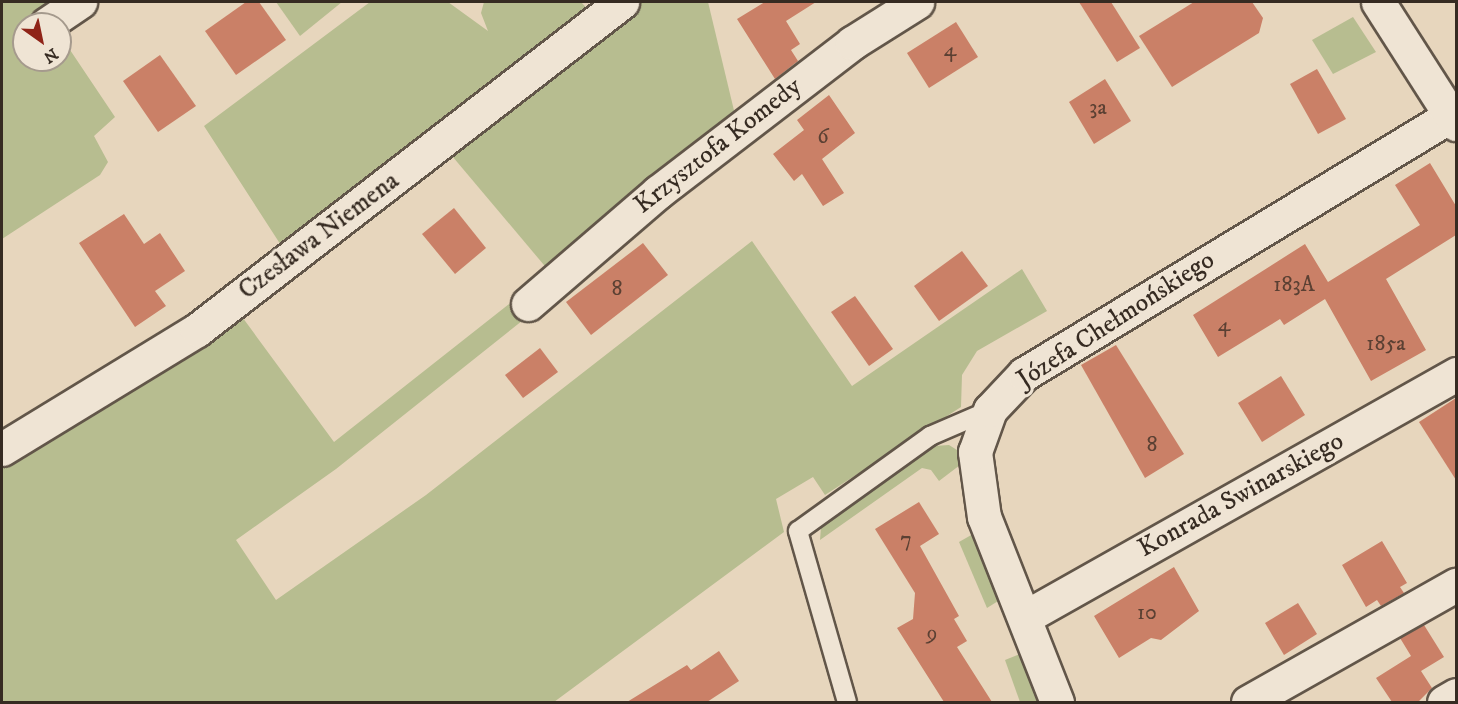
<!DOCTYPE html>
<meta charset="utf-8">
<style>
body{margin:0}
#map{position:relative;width:1458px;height:704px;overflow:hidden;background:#e7d6bd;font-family:"IM FELL DW Pica",serif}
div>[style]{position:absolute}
.green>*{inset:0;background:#b7bd90}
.building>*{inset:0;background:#ca8067}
.roads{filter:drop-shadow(2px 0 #625649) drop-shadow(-2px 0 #625649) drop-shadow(0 2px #625649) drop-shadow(0 -2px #625649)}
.lane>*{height:18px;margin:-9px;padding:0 9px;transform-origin:9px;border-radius:9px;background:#efe4d4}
.street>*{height:33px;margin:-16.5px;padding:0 16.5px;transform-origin:16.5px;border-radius:16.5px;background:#efe4d4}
.secondary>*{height:33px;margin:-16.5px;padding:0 16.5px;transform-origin:16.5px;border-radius:16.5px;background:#efe4d4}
span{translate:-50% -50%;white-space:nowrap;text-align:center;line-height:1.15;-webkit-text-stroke:6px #efe4d4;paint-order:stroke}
.number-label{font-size:22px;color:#5b4033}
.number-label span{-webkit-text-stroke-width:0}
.street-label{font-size:26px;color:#362b22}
.frame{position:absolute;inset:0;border:3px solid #362b22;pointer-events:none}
.north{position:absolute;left:12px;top:12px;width:60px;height:60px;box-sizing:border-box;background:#efe4d4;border:2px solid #a59a8d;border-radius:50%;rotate:147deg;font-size:16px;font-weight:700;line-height:24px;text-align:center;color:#362b22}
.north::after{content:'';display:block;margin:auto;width:21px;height:27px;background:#8f2418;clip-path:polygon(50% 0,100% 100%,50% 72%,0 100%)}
</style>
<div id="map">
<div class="green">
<div style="clip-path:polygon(2px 2px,70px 2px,53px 24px,24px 24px,24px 60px,60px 60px,60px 35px,115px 117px,94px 136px,108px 162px,100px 175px,2px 239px)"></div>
<div style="clip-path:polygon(276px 2px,342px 2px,300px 36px)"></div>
<div style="clip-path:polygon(370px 2px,448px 2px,488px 31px,481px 13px,484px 2px,581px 2px,593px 15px,286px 253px,204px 126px)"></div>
<div style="clip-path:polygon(633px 2px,708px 2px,737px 123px,549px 271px,447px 150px)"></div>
<div style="clip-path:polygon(1353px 17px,1376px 52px,1333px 74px,1312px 40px)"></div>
<div style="clip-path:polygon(752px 241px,852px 386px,1022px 269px,1047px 311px,977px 351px,962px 375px,961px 407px,825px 495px,813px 477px,776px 499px,784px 532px,554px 702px,2px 702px,2px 456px,237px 310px,334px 442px,518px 297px,532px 313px,336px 469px,236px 540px,276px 600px,426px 495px)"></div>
<div style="clip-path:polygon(949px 445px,957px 450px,964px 462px,939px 481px,931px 470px,922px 468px,820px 540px,821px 527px,934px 446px)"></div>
<div style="clip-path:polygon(980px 530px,1006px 596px,987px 608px,959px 542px)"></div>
<div style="clip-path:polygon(1027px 651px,1046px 702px,1020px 702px,1005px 660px)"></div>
</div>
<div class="building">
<div style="clip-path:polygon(246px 2px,259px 2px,286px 40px,236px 75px,205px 31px)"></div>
<div style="clip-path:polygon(765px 2px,816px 2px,786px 21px,800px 44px,791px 50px,798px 61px,775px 79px,737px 19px)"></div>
<div style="clip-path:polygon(1079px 2px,1111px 2px,1140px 48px,1117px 62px)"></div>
<div style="clip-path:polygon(1194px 2px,1252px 2px,1263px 18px,1259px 33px,1172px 87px,1139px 36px)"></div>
<div style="clip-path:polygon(956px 22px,978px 57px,929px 88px,907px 53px)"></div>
<div style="clip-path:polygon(160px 55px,196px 106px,158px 132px,123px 81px)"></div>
<div style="clip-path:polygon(1317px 69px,1346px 119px,1318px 134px,1290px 84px)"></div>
<div style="clip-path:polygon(1105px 79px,1131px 121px,1094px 144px,1069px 102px)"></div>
<div style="clip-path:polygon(829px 95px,855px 133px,822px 159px,844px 193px,823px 206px,802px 174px,794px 181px,773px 154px,804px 130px,797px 120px)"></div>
<div style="clip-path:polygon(1430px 163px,1456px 206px,1456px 235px,1386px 279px,1426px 350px,1371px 381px,1325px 299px,1284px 325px,1280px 319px,1218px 357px,1193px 315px,1305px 244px,1328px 282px,1420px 225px,1395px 185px)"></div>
<div style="clip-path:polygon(454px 208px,486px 248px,455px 274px,422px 234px)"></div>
<div style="clip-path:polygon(124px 214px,144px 244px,160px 233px,185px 271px,155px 291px,166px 306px,135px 327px,79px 243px)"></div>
<div style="clip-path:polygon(643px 243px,668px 275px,591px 335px,566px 302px)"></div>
<div style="clip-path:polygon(962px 251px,988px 286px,939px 321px,914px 286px)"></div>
<div style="clip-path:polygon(855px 296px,893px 349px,869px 366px,831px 312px)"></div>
<div style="clip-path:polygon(1116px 345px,1184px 454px,1145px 478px,1081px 365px)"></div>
<div style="clip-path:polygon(540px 348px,558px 372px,523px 398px,505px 375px)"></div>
<div style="clip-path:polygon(1281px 376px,1305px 415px,1262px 442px,1238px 403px)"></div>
<div style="clip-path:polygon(1456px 398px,1456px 480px,1419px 422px)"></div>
<div style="clip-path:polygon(919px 502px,939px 534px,920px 546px,959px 616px,954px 619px,967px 641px,957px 647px,992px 702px,944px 702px,897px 628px,913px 619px,915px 593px,875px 529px)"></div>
<div style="clip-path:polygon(1382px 541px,1407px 583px,1400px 587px,1404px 593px,1381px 606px,1377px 600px,1366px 607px,1342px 565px)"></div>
<div style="clip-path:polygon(1174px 567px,1199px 611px,1161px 640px,1151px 638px,1119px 658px,1094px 616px)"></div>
<div style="clip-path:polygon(1298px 603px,1317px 634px,1284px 655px,1265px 623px)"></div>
<div style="clip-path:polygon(1424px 625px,1444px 657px,1421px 671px,1432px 688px,1418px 702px,1392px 702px,1376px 678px,1411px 656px,1400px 638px)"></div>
<div style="clip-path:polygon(719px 651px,739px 681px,707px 702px,627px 702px,687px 665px,691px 670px)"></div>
</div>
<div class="roads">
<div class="lane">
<div style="left:847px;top:702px;width:178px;rotate:-106deg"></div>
<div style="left:798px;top:531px;width:163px;rotate:-35.7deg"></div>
<div style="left:930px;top:436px;width:65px;rotate:-23.4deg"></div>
</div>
<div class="street">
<div style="left:47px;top:24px;width:40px;rotate:-34deg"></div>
<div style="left:528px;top:304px;width:172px;rotate:-40.7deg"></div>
<div style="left:658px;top:192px;width:245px;rotate:-37.5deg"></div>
<div style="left:852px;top:43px;width:77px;rotate:-32.2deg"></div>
<div style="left:2px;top:449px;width:228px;rotate:-31.4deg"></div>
<div style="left:197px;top:330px;width:537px;rotate:-37.66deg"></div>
<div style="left:1025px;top:617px;width:495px;rotate:-29.4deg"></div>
<div style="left:1057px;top:702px;width:199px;rotate:-111.5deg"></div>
<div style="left:984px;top:517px;width:66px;rotate:-97.9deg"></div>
<div style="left:975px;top:452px;width:45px;rotate:-70.3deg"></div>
<div style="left:990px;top:410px;width:50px;rotate:-46.6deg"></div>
<div style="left:1024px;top:374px;width:499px;rotate:-31.2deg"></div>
<div style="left:1248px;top:702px;width:239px;rotate:-29.4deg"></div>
<div style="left:1444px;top:702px;width:14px;rotate:-30deg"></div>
</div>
<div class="secondary">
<div style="left:1378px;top:2px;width:145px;rotate:57.4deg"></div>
</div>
</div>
<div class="number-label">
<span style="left:950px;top:50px">4</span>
<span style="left:1098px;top:108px">3a</span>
<span style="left:823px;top:137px">6</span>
<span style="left:1294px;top:285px">183A</span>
<span style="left:617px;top:289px">8</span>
<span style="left:1224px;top:325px">4</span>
<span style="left:1386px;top:344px">185a</span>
<span style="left:1152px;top:445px">8</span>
<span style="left:906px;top:540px">7</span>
<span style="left:1147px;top:613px">10</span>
<span style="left:932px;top:634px">9</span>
</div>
<div class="street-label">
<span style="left:718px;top:146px;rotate:-38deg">Krzysztofa Komedy</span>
<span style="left:319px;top:236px;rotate:-37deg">Czesława Niemena</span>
<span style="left:1116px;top:320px;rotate:-33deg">Józefa Chełmońskiego</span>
<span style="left:1241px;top:495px;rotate:-29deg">Konrada Swinarskiego</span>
</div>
<div class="frame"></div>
<div class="north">N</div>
</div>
